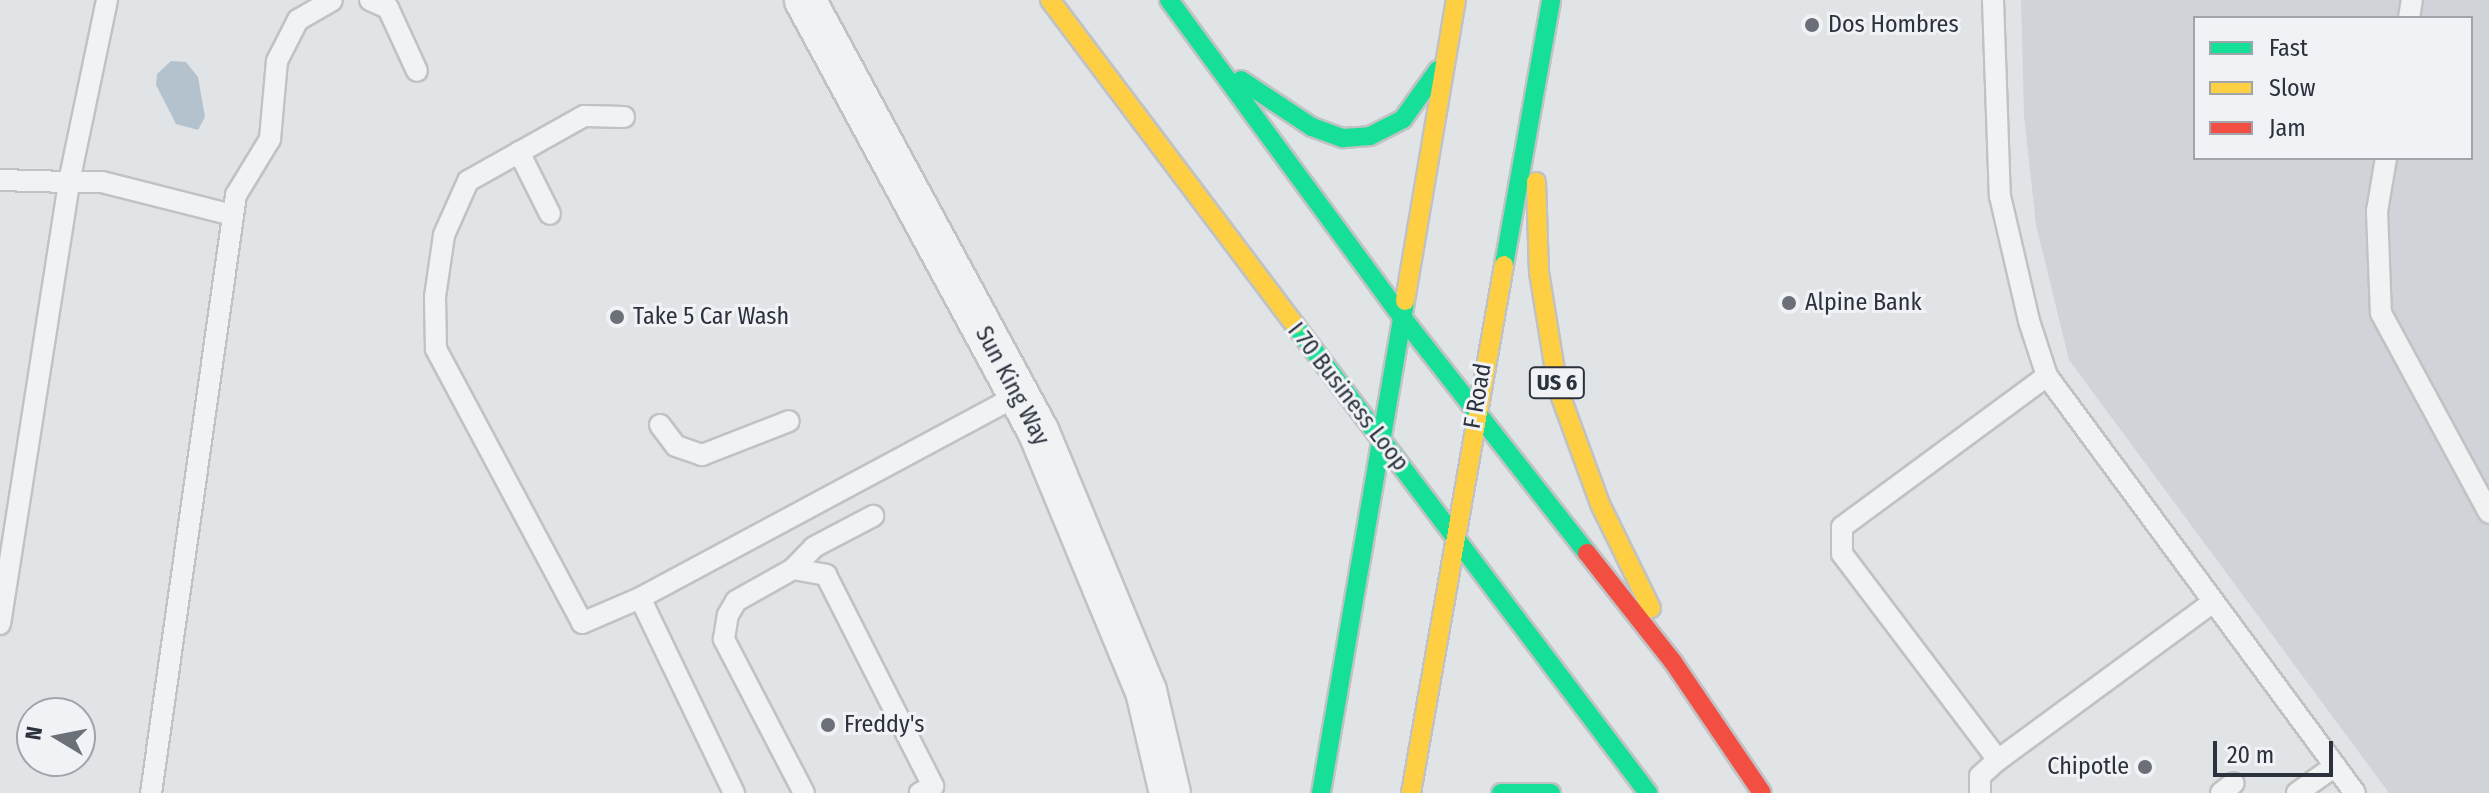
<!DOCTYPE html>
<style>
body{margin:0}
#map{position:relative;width:2489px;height:793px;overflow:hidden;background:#e1e4e6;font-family:"Fira Sans Condensed",sans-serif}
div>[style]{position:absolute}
.built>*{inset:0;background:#d0d4d9}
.water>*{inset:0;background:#b4c2ce}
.roads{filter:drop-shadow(2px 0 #c0c2c4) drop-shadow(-2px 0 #c0c2c4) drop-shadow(0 2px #c0c2c4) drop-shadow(0 -2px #c0c2c4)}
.lane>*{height:20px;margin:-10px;padding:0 10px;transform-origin:10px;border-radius:10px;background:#f1f2f3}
.street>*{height:40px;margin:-20px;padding:0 20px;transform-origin:20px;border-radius:20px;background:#f1f2f3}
.fast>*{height:18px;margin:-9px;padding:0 9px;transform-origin:9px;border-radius:9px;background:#16e098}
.slow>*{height:18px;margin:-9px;padding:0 9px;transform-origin:9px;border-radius:9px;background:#ffcf43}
.jam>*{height:18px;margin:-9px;padding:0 9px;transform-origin:9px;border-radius:9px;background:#f24e42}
.dots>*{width:22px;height:22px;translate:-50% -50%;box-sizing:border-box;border:4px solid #f0f2f5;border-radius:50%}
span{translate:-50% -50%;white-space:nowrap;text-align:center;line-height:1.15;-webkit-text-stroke:6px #f0f2f5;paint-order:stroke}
.shield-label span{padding:2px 6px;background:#f0f2f5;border:2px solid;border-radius:6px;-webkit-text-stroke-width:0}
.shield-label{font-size:22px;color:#2b323d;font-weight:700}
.poi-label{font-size:24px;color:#2b323d}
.left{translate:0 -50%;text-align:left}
.right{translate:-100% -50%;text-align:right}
.street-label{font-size:24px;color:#2b323d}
.legend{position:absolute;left:2193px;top:16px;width:280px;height:144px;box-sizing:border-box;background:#f0f2f5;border:2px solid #a1a5ab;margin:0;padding:10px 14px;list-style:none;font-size:24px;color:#2b323d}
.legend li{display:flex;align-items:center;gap:16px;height:40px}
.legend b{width:40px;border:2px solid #a1a5ab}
.north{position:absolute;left:16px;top:697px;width:80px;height:80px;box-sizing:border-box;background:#f0f2f5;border:2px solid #a1a5ab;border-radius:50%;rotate:280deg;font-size:22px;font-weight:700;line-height:32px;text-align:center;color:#2b323d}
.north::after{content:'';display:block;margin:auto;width:28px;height:36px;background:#6b7078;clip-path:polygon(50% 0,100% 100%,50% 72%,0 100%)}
.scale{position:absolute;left:2213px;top:741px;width:120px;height:36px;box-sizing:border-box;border:4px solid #2b323d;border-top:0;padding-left:10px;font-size:24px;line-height:28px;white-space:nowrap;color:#2b323d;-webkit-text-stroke:6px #f0f2f5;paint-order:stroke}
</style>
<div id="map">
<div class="built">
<div style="clip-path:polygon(evenodd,2021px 0,2489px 0,2489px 793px,2389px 793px,2069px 360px,2036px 225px,2024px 116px,2021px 0,2195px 18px,2471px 18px,2471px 158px,2195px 158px,2195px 18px)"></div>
</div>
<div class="water">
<div style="clip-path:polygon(171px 61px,186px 62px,198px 77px,205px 117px,198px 130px,176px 124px,156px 85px,157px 74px)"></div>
</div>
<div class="roads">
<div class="lane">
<div style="left:370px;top:0;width:20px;rotate:24deg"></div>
<div style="left:388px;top:8px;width:69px;rotate:65.3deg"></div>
<div style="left:1993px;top:0;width:196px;rotate:88deg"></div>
<div style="left:2000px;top:196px;width:128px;rotate:76.9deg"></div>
<div style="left:2029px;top:321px;width:58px;rotate:71.9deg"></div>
<div style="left:2047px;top:376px;width:518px;rotate:53.55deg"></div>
<div style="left:2409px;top:18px;width:18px;rotate:-81deg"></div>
<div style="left:624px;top:117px;width:40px;rotate:-178.6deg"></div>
<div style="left:584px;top:116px;width:133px;rotate:150.7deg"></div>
<div style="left:468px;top:181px;width:59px;rotate:114deg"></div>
<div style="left:444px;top:235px;width:63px;rotate:98.3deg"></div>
<div style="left:435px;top:297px;width:52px;rotate:88.9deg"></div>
<div style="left:436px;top:349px;width:310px;rotate:61.9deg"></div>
<div style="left:582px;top:623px;width:63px;rotate:-23.3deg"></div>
<div style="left:519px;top:152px;width:69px;rotate:63.4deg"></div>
<div style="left:2386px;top:158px;width:54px;rotate:99.6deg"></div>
<div style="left:2377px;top:211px;width:102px;rotate:87.8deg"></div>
<div style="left:2381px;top:313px;width:227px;rotate:61.6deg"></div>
<div style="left:0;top:180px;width:69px;rotate:1.7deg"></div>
<div style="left:69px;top:182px;width:186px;rotate:-78.2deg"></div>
<div style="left:660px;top:425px;width:26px;rotate:53deg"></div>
<div style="left:676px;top:446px;width:28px;rotate:19deg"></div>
<div style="left:702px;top:455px;width:93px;rotate:-21.3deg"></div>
<div style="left:793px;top:569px;width:34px;rotate:10deg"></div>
<div style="left:826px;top:575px;width:237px;rotate:63.1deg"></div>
<div style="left:933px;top:786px;width:15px;rotate:152deg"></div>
<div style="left:0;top:624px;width:447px;rotate:-81.1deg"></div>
<div style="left:69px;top:182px;width:33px"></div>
<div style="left:102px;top:182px;width:134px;rotate:14.2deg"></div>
<div style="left:1998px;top:760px;width:258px;rotate:-127.1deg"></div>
<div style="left:1842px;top:554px;width:27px;rotate:-90deg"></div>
<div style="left:1842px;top:527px;width:255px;rotate:-36.4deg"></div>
<div style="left:151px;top:793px;width:604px;rotate:-81.91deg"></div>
<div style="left:236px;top:195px;width:66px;rotate:-58.7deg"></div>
<div style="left:270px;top:139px;width:78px;rotate:-84.9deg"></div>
<div style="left:277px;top:61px;width:46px;rotate:-62.9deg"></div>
<div style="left:298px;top:20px;width:39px;rotate:-30deg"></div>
<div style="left:734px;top:793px;width:216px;rotate:-115.7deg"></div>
<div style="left:640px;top:598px;width:429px;rotate:-28.2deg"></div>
<div style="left:804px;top:793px;width:174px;rotate:-117.5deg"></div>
<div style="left:724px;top:639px;width:24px;rotate:-81deg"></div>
<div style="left:728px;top:615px;width:16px;rotate:-60deg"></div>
<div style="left:736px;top:601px;width:65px;rotate:-29.3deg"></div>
<div style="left:793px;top:569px;width:30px;rotate:-46deg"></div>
<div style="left:814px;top:547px;width:67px;rotate:-27.7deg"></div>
<div style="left:1980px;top:793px;width:17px;rotate:-90deg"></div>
<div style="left:1980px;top:776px;width:24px;rotate:-42deg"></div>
<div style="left:1998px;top:760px;width:265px;rotate:-36.3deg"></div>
<div style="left:2221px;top:793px;width:16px;rotate:-38deg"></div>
<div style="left:2297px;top:793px;width:47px;rotate:-35.4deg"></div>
</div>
<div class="street">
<div style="left:805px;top:0;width:492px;rotate:61.6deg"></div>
<div style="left:1039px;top:433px;width:279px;rotate:67.5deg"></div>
<div style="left:1146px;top:691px;width:105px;rotate:76.8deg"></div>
</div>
<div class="fast">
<div style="left:1169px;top:0;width:393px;rotate:53.7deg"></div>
<div style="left:1402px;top:317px;width:300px;rotate:51.9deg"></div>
<div style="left:1241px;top:80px;width:85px;rotate:33.5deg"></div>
<div style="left:1312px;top:127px;width:33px;rotate:20deg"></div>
<div style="left:1343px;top:138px;width:27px;rotate:-4deg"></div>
<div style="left:1370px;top:136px;width:37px;rotate:-27deg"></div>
<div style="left:1403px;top:119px;width:60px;rotate:-54.5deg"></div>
<div style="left:1504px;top:265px;width:269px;rotate:-79.9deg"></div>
<div style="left:1294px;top:324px;width:588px;rotate:52.95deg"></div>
<div style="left:1321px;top:793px;width:499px;rotate:-80.3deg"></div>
<div style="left:1501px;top:793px;width:50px"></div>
</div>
<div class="slow">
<div style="left:1050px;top:0;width:406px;rotate:53deg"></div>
<div style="left:1536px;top:182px;width:90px;rotate:88.1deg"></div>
<div style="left:1539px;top:272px;width:119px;rotate:80.8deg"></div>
<div style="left:1558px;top:389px;width:122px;rotate:69.9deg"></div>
<div style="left:1600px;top:504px;width:116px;rotate:63.9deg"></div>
<div style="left:1405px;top:301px;width:305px;rotate:-80.4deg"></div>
<div style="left:1411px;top:793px;width:536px;rotate:-80.01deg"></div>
</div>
<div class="jam">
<div style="left:1587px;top:553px;width:139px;rotate:51.7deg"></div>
<div style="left:1673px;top:662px;width:158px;rotate:55.8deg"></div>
</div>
</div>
<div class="dots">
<div style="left:1812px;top:25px;background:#6b7078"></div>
<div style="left:1789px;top:303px;background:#6b7078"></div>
<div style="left:617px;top:317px;background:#6b7078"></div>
<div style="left:828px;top:725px;background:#6b7078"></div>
<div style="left:2145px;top:767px;background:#6b7078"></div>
</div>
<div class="shield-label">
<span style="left:1557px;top:383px">US 6</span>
</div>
<div class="poi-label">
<span class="left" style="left:1828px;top:25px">Dos Hombres</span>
<span class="left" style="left:1805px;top:303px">Alpine Bank</span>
<span class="left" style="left:633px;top:317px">Take 5 Car Wash</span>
<span class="left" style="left:844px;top:725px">Freddy's</span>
<span class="right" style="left:2129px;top:767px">Chipotle</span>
</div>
<div class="street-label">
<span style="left:1012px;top:386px;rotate:62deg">Sun King Way</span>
<span style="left:1478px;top:396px;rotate:-80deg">F Road</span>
<span style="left:1348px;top:397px;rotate:52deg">I 70 Business Loop</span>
</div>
<ul class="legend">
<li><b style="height:10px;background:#16e098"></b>Fast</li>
<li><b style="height:10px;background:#ffcf43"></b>Slow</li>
<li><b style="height:10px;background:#f24e42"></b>Jam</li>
</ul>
<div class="north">N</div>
<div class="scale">20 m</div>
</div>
